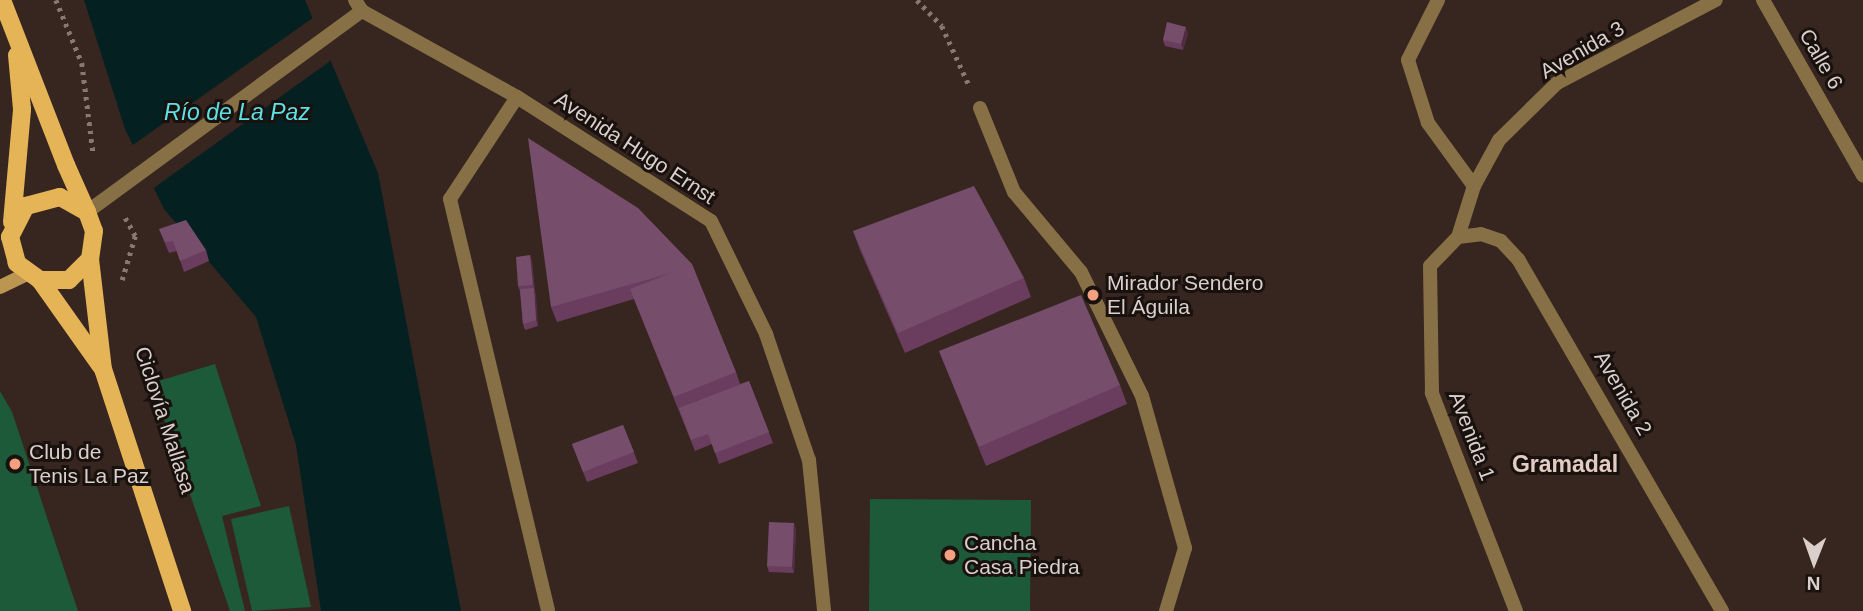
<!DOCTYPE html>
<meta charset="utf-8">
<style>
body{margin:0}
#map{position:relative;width:1863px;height:611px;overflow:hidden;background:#372620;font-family:Helvetica,sans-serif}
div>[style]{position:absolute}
.green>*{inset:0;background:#1d5a39}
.water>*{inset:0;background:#042021}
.pier>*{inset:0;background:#372620}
.path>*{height:4.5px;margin-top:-2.25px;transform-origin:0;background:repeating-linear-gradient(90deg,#867873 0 3.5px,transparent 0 8.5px)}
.service>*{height:14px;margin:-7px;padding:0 7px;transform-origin:7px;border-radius:7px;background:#877046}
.minor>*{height:14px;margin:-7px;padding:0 7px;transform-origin:7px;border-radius:7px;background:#877046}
.secondary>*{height:14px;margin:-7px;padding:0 7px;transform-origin:7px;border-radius:7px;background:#bb9651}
.primary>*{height:18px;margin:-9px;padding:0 9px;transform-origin:9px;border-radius:9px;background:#e4b457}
.wall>*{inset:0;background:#6a3d5f}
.shaded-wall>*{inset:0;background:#512d41}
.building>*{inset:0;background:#764d6b}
.dots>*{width:19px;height:19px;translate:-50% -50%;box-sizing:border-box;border:4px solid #19110e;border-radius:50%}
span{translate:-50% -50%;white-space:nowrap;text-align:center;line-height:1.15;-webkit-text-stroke:6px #19110e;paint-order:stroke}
.street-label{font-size:21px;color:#dacfca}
.poi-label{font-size:21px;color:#dacfca}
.left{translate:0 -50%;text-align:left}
.water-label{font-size:23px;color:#5ce1e6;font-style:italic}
.neighbourhood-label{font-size:23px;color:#e3cbc3;font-weight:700}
.north{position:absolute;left:1779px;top:527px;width:70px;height:70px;-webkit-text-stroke:5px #19110e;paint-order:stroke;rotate:181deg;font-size:19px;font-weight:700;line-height:28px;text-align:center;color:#dacfca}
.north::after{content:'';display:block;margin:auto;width:24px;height:32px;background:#dacfca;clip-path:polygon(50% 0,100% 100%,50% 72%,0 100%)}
</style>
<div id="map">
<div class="green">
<div style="clip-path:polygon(215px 364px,261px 506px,222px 516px,245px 611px,230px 611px,152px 383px)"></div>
<div style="clip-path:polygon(0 391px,12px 412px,78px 611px,0 611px)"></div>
<div style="clip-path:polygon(870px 499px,1031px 500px,1030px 611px,869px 611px)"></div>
<div style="clip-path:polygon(289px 506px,311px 607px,252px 611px,231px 519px)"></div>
</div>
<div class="water">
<div style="clip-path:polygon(84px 0,305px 0,378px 173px,461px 611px,321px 611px,296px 445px,256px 317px,164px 209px,125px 129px)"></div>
</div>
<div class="pier">
<div style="clip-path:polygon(314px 17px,333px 59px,151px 190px,130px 147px)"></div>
</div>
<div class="path">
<div style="left:56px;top:0;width:68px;rotate:67.6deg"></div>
<div style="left:82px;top:63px;width:89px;rotate:82.9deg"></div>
<div style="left:917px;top:0;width:36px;rotate:46deg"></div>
<div style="left:942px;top:26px;width:65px;rotate:65.4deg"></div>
<div style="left:122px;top:280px;width:46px;rotate:-73.5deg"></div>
<div style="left:135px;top:236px;width:23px;rotate:-119deg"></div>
</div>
<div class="service">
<div style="left:1763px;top:0;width:202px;rotate:60.3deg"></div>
<div style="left:980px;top:108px;width:91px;rotate:68deg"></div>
<div style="left:1014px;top:192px;width:104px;rotate:50.1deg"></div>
<div style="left:1081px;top:272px;width:138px;rotate:63.8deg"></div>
<div style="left:1142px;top:396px;width:158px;rotate:74.2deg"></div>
<div style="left:1185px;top:548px;width:66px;rotate:106.8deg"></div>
</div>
<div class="minor">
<div style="left:355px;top:0;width:13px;rotate:58deg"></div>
<div style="left:362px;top:11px;width:177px;rotate:29deg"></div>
<div style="left:517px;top:97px;width:230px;rotate:32.6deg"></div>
<div style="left:711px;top:221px;width:126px;rotate:64deg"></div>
<div style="left:766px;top:334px;width:133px;rotate:71.2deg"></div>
<div style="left:809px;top:460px;width:152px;rotate:84.3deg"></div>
<div style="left:1438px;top:0;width:67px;rotate:116.6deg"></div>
<div style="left:1408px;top:60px;width:66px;rotate:72.4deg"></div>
<div style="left:1428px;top:123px;width:78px;rotate:53.9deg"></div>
<div style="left:517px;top:97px;width:122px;rotate:123.3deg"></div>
<div style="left:450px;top:199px;width:423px;rotate:76.6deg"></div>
<div style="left:87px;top:212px;width:341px;rotate:-36.2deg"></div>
<div style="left:1458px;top:237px;width:53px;rotate:-72.6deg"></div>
<div style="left:1474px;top:186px;width:52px;rotate:-61.5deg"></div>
<div style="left:1499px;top:140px;width:81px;rotate:-44.5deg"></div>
<div style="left:1557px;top:83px;width:179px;rotate:-27.6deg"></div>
<div style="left:1516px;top:611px;width:234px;rotate:-111.1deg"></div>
<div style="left:1432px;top:393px;width:127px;rotate:-90.9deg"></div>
<div style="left:1430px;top:266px;width:40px;rotate:-46deg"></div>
<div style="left:1458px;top:237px;width:23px;rotate:-7deg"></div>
<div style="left:1481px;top:234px;width:21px;rotate:19deg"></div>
<div style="left:1501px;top:241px;width:25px;rotate:47deg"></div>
<div style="left:1518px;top:259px;width:407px;rotate:59.9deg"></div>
</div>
<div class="secondary">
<div style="left:0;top:287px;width:30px;rotate:-26deg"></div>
</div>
<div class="primary">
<div style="left:2px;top:0;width:177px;rotate:68.8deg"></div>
<div style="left:66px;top:165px;width:51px;rotate:65.9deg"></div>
<div style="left:87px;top:212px;width:20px;rotate:70deg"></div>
<div style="left:94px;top:231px;width:28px;rotate:98deg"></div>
<div style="left:90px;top:259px;width:30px;rotate:135deg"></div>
<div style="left:69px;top:280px;width:29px;rotate:180deg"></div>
<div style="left:40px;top:280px;width:29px;rotate:-144deg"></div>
<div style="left:17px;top:263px;width:27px;rotate:-105deg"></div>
<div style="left:10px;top:237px;width:35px;rotate:-63deg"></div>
<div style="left:26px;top:206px;width:35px;rotate:-15deg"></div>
<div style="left:60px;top:197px;width:31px;rotate:29deg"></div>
<div style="left:12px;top:222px;width:113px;rotate:-84.9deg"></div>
<div style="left:22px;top:109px;width:54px;rotate:-95.3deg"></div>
<div style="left:90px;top:259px;width:111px;rotate:83.3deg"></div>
<div style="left:103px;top:369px;width:255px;rotate:71.9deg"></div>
<div style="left:40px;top:280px;width:105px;rotate:54.7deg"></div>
</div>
<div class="wall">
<div style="clip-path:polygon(1188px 33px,1183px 50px,1165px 46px,1163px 40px)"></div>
<div style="clip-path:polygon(638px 208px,736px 372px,740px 384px,749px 381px,773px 443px,719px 464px,712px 444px,695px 451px,634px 299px,557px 322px,551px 307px)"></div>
<div style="clip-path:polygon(159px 229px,206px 250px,209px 261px,184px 272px,177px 251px,169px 253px)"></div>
<div style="clip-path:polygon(853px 231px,1024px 278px,1031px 297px,905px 353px,860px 250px)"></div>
<div style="clip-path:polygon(530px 255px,532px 261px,538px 326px,525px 330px,523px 324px,520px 291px,518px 286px)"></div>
<div style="clip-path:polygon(939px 351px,1120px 385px,1127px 404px,986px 466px)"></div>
<div style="clip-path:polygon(623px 425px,638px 463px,587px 482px,572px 444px)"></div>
<div style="clip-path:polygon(796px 529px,794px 573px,769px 572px,767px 566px)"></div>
</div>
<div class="shaded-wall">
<div style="clip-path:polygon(1186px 27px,1188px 33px,1183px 50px,1181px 44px)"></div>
<div style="clip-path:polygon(530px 255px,532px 261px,535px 290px,533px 285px)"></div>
<div style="clip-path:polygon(534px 288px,536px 294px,538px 326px,536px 320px)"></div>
<div style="clip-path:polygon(794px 523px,796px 529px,794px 573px,792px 567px)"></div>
</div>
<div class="building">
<div style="clip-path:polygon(1167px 22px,1186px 27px,1181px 44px,1163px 40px)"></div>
<div style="clip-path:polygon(528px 138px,638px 208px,692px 264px,736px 372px,674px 397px,630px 289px,671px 273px,551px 307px)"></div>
<div style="clip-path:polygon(974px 186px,1024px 278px,898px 333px,853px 231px)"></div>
<div style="clip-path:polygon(186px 220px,206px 250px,180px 261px,173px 241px,165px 242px,159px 229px)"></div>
<div style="clip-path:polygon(530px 255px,533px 285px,518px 286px,516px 257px)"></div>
<div style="clip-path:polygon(534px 288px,536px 320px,523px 324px,520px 289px)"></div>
<div style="clip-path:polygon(1081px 295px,1120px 385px,979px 447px,939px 351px)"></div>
<div style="clip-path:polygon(749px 381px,769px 432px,715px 453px,708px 434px,691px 440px,679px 408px)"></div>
<div style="clip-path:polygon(623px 425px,634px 452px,583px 472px,572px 444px)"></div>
<div style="clip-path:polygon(769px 522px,794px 523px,792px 567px,767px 566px)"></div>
</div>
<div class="dots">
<div style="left:1093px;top:295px;background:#f2a07f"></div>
<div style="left:15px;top:464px;background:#f2a07f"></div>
<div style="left:950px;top:555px;background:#f2a07f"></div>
</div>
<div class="street-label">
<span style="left:1582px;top:50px;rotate:-30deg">Avenida 3</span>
<span style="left:1821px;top:59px;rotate:60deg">Calle 6</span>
<span style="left:635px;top:148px;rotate:33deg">Avenida Hugo Ernst</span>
<span style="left:1623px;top:393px;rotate:60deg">Avenida 2</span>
<span style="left:165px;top:420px;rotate:72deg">Ciclovía Mallasa</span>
<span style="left:1472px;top:436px;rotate:69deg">Avenida 1</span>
</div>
<div class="poi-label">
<span class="left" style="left:1107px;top:295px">Mirador Sendero<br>El Águila</span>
<span class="left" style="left:29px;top:464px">Club de<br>Tenis La Paz</span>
<span class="left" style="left:964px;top:555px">Cancha<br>Casa Piedra</span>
</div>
<div class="water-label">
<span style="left:237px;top:112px">Río de La Paz</span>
</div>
<div class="neighbourhood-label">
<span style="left:1565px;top:464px">Gramadal</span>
</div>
<div class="north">N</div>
</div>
